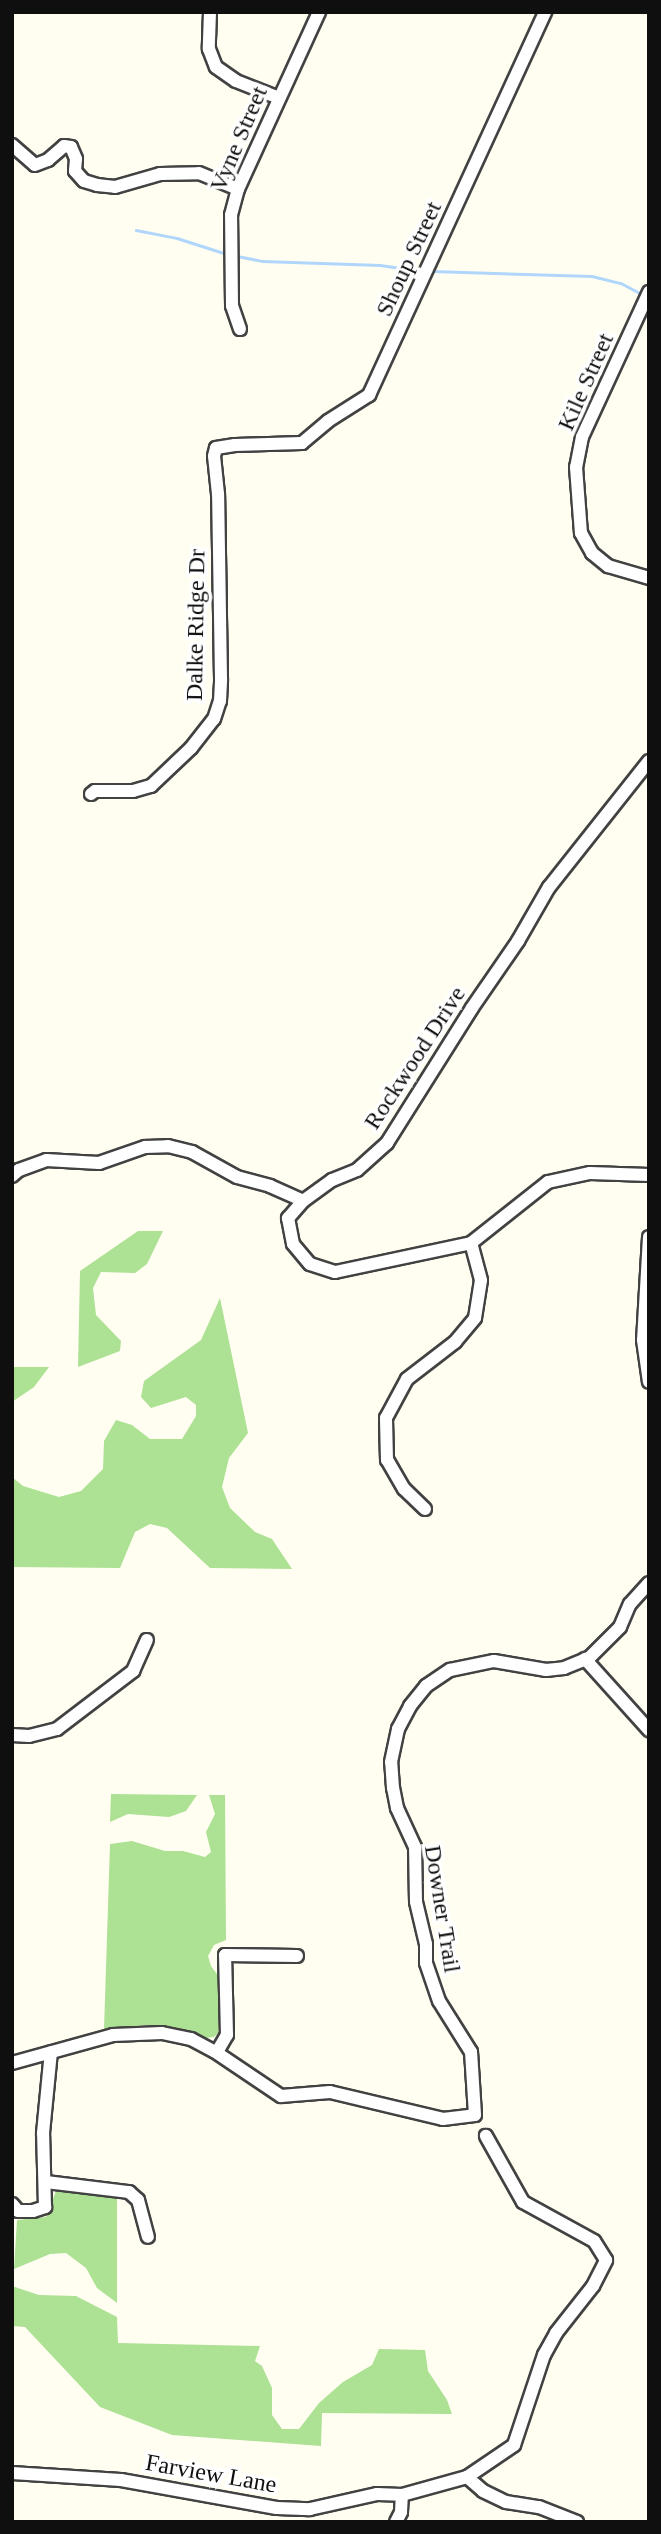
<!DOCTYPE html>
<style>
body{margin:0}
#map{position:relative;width:661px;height:2534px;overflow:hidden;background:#fffef1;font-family:Georgia,serif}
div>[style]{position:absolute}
.forest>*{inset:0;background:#ade193}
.stream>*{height:2.5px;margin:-1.25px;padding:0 1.25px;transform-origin:1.25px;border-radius:1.25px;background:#b0d6fc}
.roads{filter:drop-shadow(2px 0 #424242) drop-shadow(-2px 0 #424242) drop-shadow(0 2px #424242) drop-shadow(0 -2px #424242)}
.minor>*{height:12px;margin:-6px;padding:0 6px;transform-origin:6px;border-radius:6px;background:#fff}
span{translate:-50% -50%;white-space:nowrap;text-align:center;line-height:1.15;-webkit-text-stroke:7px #fff;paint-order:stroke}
.street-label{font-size:24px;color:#0f0f0f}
.frame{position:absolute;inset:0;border:14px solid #0f0f0f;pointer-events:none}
</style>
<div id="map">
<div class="forest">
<div style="clip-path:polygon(138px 1231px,163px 1231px,147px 1264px,135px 1273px,101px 1272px,93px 1288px,96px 1315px,121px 1341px,120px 1351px,78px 1367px,80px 1271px)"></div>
<div style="clip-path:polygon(220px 1298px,248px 1433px,229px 1458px,222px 1487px,230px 1508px,255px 1532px,272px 1539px,292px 1569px,210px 1568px,167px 1528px,150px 1524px,135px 1532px,120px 1568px,12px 1567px,12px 1477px,23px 1486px,59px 1497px,81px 1491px,103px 1469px,104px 1441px,116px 1420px,132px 1425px,150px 1439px,182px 1439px,196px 1416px,196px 1405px,186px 1397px,151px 1408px,141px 1397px,144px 1381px,201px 1340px)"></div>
<div style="clip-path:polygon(12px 1367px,49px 1367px,34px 1387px,12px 1402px)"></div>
<div style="clip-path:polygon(111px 1794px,197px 1795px,186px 1811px,169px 1817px,128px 1814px,110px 1822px)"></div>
<div style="clip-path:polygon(209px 1795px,225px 1795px,226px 1940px,214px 1945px,208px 1956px,211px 1966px,222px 1981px,220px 2031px,214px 2037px,206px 2038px,172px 2027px,145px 2025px,104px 2030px,110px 1844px,132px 1841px,165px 1851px,183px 1851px,205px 1857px,211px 1852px,206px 1832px,215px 1814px)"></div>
<div style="clip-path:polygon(56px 2191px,117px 2198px,117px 2303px,97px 2288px,86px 2268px,66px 2253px,50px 2254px,14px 2269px,17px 2220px,46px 2217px)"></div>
<div style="clip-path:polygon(12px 2286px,39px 2295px,76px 2296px,117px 2317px,118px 2343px,260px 2346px,255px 2361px,262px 2366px,272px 2388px,272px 2415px,282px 2429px,299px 2429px,319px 2403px,343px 2382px,372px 2365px,379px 2349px,425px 2350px,428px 2371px,447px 2400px,452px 2414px,322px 2413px,321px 2446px,172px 2435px,100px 2407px,25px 2327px,12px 2326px)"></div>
</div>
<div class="stream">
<div style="left:136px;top:230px;width:42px;rotate:11deg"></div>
<div style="left:177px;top:238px;width:52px;rotate:17.7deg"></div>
<div style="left:237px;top:256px;width:25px;rotate:11deg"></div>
<div style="left:262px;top:261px;width:118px;rotate:1.9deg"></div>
<div style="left:380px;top:265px;width:42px;rotate:8.1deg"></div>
<div style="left:432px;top:271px;width:160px;rotate:1.8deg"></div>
<div style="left:592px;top:276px;width:30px;rotate:14deg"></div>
<div style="left:621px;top:283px;width:24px;rotate:28deg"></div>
</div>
<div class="roads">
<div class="minor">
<div style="left:210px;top:12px;width:37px;rotate:92deg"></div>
<div style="left:209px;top:49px;width:19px;rotate:69deg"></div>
<div style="left:216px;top:67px;width:24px;rotate:35deg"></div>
<div style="left:236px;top:81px;width:46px;rotate:21.6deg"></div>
<div style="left:12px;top:145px;width:30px;rotate:41deg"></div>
<div style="left:35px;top:165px;width:14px;rotate:-21deg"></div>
<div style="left:48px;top:160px;width:21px;rotate:-41deg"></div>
<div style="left:64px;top:146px;width:7px;rotate:8deg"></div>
<div style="left:71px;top:147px;width:13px;rotate:67deg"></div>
<div style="left:76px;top:159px;width:12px;rotate:95deg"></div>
<div style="left:75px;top:171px;width:13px;rotate:48deg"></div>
<div style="left:84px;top:181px;width:14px;rotate:17deg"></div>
<div style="left:97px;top:185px;width:18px;rotate:6deg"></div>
<div style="left:115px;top:187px;width:47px;rotate:-16.1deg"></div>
<div style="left:160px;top:174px;width:39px;rotate:-1deg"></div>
<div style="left:199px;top:173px;width:42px;rotate:22.3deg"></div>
<div style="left:649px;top:292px;width:160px;rotate:114.8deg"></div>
<div style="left:582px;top:437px;width:31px;rotate:101deg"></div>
<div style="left:576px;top:467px;width:66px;rotate:85.7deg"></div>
<div style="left:581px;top:533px;width:23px;rotate:61deg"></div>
<div style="left:592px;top:553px;width:21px;rotate:39deg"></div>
<div style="left:608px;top:566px;width:43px;rotate:16.3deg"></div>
<div style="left:240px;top:329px;width:24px;rotate:-109deg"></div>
<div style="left:232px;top:306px;width:91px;rotate:-90.6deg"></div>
<div style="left:231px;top:215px;width:27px;rotate:-75deg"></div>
<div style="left:238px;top:189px;width:195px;rotate:-65.4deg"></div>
<div style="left:649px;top:761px;width:161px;rotate:128.4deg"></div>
<div style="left:549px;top:887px;width:62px;rotate:119.9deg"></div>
<div style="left:518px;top:941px;width:81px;rotate:124.5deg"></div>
<div style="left:472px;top:1008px;width:160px;rotate:122.2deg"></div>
<div style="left:387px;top:1143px;width:40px;rotate:138deg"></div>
<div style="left:357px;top:1170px;width:27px;rotate:158deg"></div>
<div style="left:332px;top:1180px;width:36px;rotate:144deg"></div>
<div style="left:303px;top:1201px;width:23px;rotate:131deg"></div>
<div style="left:288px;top:1218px;width:26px;rotate:79deg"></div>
<div style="left:293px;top:1244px;width:26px;rotate:50deg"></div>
<div style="left:310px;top:1264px;width:26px;rotate:18deg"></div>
<div style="left:335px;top:1272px;width:139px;rotate:-12deg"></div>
<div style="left:471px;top:1243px;width:98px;rotate:-38.4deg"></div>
<div style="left:548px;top:1182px;width:43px;rotate:-12.1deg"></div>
<div style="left:590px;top:1173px;width:59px;rotate:1.9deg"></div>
<div style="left:91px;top:794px;width:5px;rotate:-37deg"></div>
<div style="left:95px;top:791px;width:38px"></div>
<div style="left:133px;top:791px;width:19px;rotate:-16deg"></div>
<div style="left:151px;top:786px;width:55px;rotate:-43.5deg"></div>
<div style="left:191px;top:748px;width:37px;rotate:-52deg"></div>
<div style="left:214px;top:719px;width:19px;rotate:-72deg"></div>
<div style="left:220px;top:701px;width:22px;rotate:-87deg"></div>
<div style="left:221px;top:679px;width:185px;rotate:-90.9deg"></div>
<div style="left:218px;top:494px;width:38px;rotate:-96deg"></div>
<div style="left:214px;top:456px;width:8px;rotate:-76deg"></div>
<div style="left:216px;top:448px;width:19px;rotate:-9deg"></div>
<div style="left:235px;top:445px;width:67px;rotate:-1.7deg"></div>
<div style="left:302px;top:443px;width:34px;rotate:-40deg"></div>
<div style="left:328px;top:421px;width:49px;rotate:-32.4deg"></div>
<div style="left:369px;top:395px;width:422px;rotate:-65.3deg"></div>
<div style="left:12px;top:1176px;width:9px;rotate:-41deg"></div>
<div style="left:19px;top:1170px;width:29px;rotate:-20deg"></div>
<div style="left:46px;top:1160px;width:53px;rotate:3.2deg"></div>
<div style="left:99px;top:1163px;width:49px;rotate:-19.2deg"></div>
<div style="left:145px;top:1147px;width:23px;rotate:-2deg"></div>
<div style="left:168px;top:1146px;width:25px;rotate:14deg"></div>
<div style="left:192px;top:1152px;width:51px;rotate:29.1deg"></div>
<div style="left:237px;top:1177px;width:34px;rotate:15deg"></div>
<div style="left:270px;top:1186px;width:36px;rotate:24deg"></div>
<div style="left:649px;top:1237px;width:103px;rotate:93.3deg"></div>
<div style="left:643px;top:1340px;width:42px;rotate:81.9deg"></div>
<div style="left:425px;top:1509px;width:29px;rotate:-136deg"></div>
<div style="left:404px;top:1489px;width:34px;rotate:-120deg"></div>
<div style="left:387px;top:1460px;width:42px;rotate:-91.4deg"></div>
<div style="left:386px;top:1418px;width:44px;rotate:-61.7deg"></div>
<div style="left:407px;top:1379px;width:61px;rotate:-37.6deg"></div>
<div style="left:455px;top:1342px;width:31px;rotate:-50deg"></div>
<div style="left:475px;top:1318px;width:38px;rotate:-81deg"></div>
<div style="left:481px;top:1280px;width:38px;rotate:-105deg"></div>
<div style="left:585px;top:1659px;width:96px;rotate:48deg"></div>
<div style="left:12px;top:1735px;width:17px;rotate:3deg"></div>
<div style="left:29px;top:1736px;width:29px;rotate:-14deg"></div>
<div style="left:57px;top:1729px;width:96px;rotate:-37.3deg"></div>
<div style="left:133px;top:1671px;width:34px;rotate:-66deg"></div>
<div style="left:217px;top:2052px;width:20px;rotate:-60deg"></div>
<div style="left:227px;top:2035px;width:80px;rotate:-91.4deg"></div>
<div style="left:225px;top:1955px;width:72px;rotate:0.8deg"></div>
<div style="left:12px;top:2063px;width:105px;rotate:-15.5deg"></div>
<div style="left:113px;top:2035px;width:49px;rotate:-2.3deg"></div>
<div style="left:162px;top:2033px;width:30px;rotate:12deg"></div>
<div style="left:191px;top:2039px;width:26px;rotate:28deg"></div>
<div style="left:214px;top:2051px;width:81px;rotate:33.9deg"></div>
<div style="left:281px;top:2096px;width:49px;rotate:-4.7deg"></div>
<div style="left:330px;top:2092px;width:116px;rotate:13.4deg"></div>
<div style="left:443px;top:2119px;width:32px;rotate:-7deg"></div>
<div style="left:475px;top:2115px;width:63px;rotate:-93.6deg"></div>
<div style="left:471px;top:2052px;width:60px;rotate:-122.1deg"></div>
<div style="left:439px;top:2001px;width:40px;rotate:-108.9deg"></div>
<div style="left:426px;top:1963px;width:19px;rotate:-90deg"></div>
<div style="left:426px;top:1944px;width:43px;rotate:-103.4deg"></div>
<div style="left:416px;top:1902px;width:55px;rotate:-91deg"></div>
<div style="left:415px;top:1847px;width:43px;rotate:-114.8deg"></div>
<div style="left:397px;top:1808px;width:20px;rotate:-101deg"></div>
<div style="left:393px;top:1788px;width:26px;rotate:-94deg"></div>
<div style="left:391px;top:1762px;width:34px;rotate:-78deg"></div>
<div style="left:398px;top:1729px;width:26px;rotate:-62deg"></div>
<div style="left:410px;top:1706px;width:26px;rotate:-51deg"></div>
<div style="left:426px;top:1686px;width:29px;rotate:-34deg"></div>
<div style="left:450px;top:1670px;width:45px;rotate:-11.6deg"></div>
<div style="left:494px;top:1661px;width:53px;rotate:9.8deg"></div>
<div style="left:546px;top:1670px;width:18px;rotate:-6deg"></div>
<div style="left:564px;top:1668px;width:27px;rotate:-22deg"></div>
<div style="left:589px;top:1658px;width:44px;rotate:-45deg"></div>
<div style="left:620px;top:1627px;width:25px;rotate:-67deg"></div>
<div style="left:630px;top:1604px;width:28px;rotate:-48deg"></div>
<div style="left:46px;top:2182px;width:84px;rotate:6.9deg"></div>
<div style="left:129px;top:2192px;width:12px;rotate:42deg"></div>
<div style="left:138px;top:2200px;width:38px;rotate:75deg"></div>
<div style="left:12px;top:2204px;width:9px;rotate:49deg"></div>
<div style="left:18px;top:2211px;width:15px"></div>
<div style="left:33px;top:2211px;width:13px;rotate:-18deg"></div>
<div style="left:45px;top:2207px;width:74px;rotate:-91.5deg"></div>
<div style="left:43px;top:2133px;width:81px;rotate:-84.4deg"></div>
<div style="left:12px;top:2473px;width:109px;rotate:3.7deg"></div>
<div style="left:121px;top:2480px;width:158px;rotate:10.2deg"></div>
<div style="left:277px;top:2508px;width:33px;rotate:2deg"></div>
<div style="left:310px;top:2509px;width:69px;rotate:-12.6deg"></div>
<div style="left:377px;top:2494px;width:25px;rotate:2deg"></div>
<div style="left:467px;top:2477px;width:21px;rotate:41deg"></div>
<div style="left:483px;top:2491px;width:25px;rotate:26deg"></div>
<div style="left:506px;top:2502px;width:33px;rotate:9deg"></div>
<div style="left:539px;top:2507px;width:41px;rotate:21.5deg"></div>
<div style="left:396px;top:2522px;width:11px;rotate:-63deg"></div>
<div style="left:401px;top:2512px;width:17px;rotate:-87deg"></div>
<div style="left:402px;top:2495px;width:67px;rotate:-15.5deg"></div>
<div style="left:467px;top:2477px;width:57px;rotate:-34.2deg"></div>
<div style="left:514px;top:2445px;width:95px;rotate:-71.6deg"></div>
<div style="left:544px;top:2355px;width:25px;rotate:-61deg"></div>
<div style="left:556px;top:2333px;width:60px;rotate:-51.8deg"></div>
<div style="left:593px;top:2286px;width:29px;rotate:-63deg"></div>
<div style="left:606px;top:2260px;width:22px;rotate:-122deg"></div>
<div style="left:594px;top:2241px;width:81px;rotate:-151.2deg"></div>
<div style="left:523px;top:2202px;width:76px;rotate:-119.3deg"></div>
</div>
</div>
<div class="street-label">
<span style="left:239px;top:139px;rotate:-67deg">Vyne Street</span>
<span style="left:409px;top:259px;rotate:-65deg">Shoup Street</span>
<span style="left:586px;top:382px;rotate:-66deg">Kile Street</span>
<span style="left:196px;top:625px;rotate:-89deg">Dalke Ridge Dr</span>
<span style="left:415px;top:1058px;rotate:-57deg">Rockwood Drive</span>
<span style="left:442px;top:1909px;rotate:81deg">Downer Trail</span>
<span style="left:211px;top:2474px;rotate:10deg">Farview Lane</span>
</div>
<div class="frame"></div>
</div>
